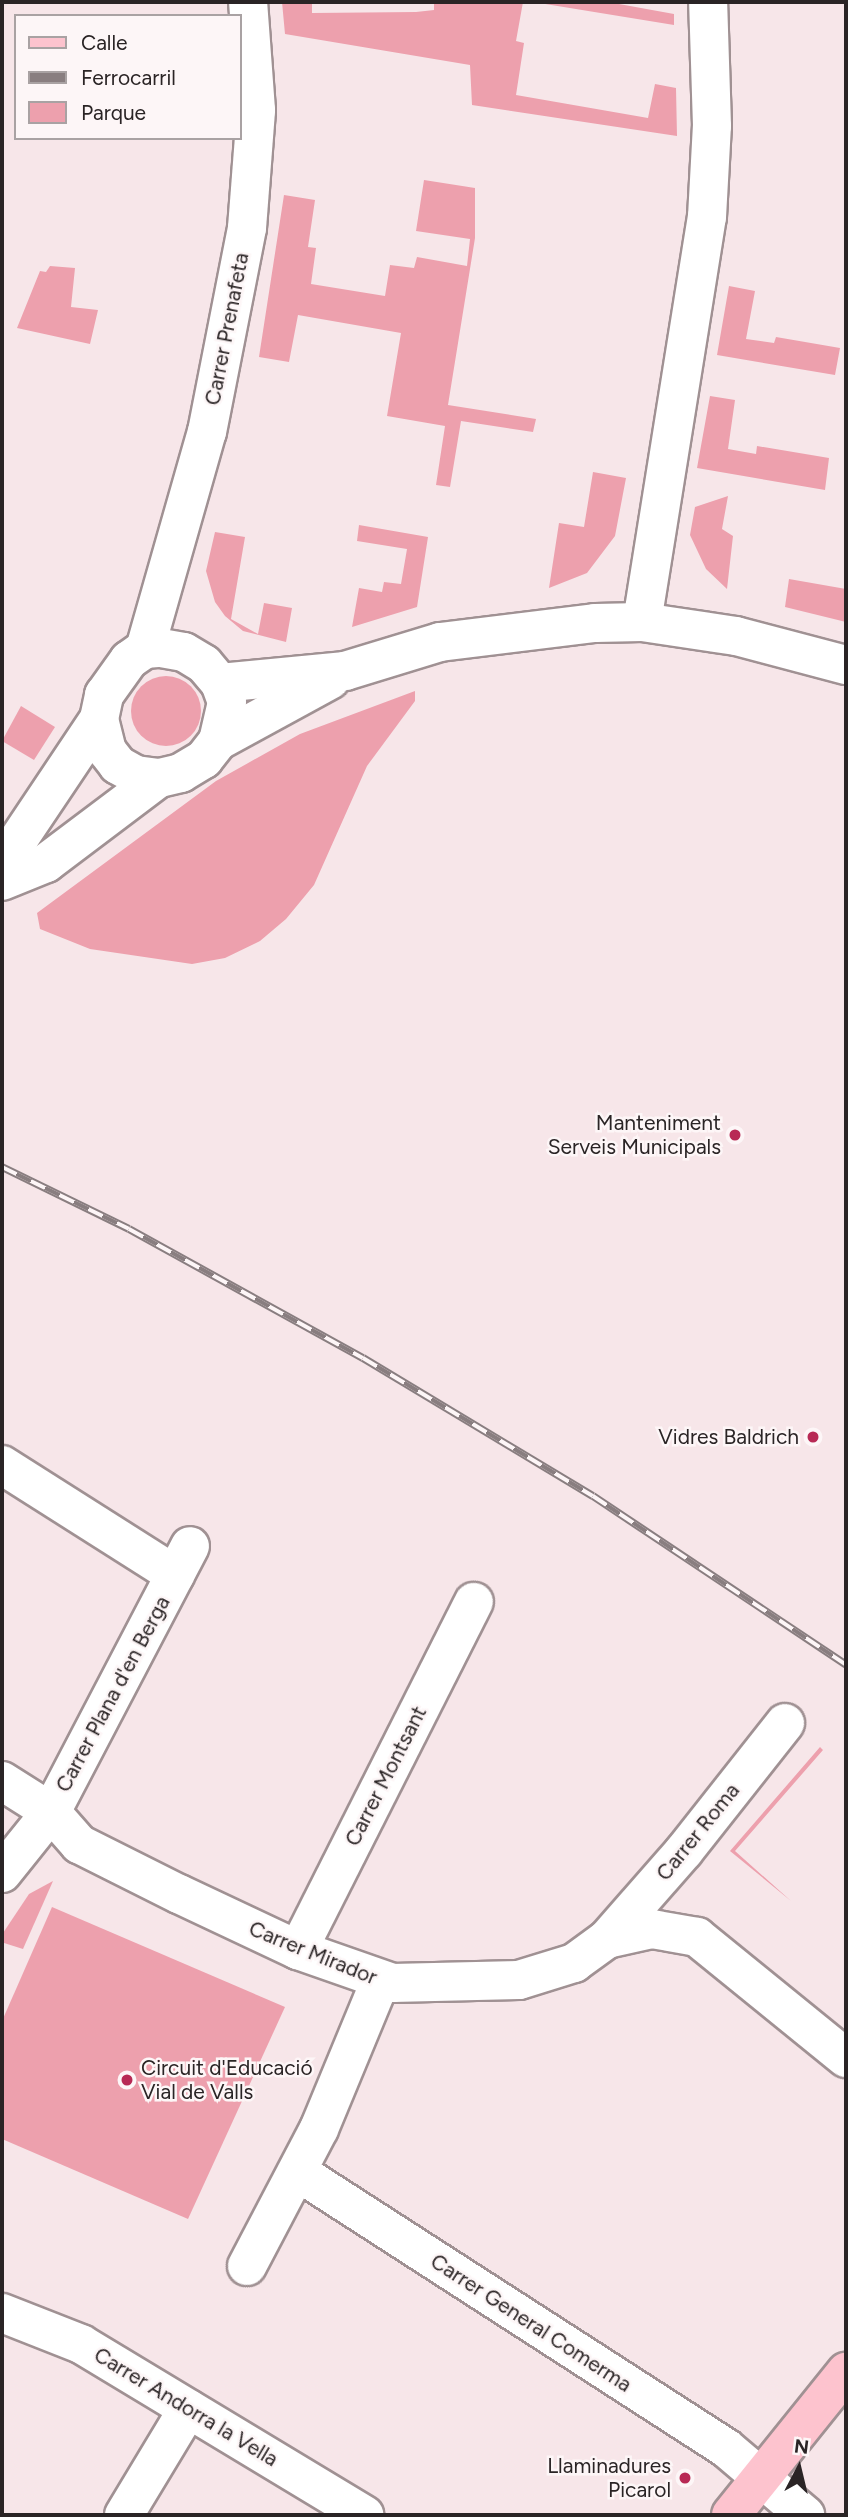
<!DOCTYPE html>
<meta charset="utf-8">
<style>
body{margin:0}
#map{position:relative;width:848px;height:2517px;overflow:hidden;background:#f7e6e9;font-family:Figtree,sans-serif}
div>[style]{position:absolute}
.green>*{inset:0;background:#eda0ad}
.round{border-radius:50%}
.roads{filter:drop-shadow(2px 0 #a09193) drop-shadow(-2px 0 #a09193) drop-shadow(0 2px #a09193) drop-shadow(0 -2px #a09193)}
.minor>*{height:38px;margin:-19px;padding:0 19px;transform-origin:19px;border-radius:19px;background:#fff}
.major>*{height:38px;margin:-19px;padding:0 19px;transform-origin:19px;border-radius:19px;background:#fdc3ce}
.rail>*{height:8px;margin-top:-4px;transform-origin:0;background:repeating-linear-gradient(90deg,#fdf6f7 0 16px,#897e80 0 32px);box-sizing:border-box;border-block:2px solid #897e80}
.dots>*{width:19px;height:19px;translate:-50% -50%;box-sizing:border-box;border:4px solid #fdf6f7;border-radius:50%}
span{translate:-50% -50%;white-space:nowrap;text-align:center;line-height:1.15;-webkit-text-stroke:5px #fdf6f7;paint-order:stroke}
.street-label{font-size:21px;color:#2a2425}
.poi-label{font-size:21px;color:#2a2425}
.right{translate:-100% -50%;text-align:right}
.left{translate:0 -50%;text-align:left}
.frame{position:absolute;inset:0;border:4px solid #2a2425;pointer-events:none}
.legend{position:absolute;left:14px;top:14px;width:228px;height:126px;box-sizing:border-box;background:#fdf6f7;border:2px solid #a9a2a3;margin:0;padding:9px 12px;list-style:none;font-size:21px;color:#2a2425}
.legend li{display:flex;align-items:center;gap:14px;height:35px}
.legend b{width:35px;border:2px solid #a9a2a3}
.north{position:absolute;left:764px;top:2433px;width:70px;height:70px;-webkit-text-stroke:5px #fdf6f7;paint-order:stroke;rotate:7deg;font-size:19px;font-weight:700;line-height:28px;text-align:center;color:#2a2425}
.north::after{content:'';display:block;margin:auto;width:24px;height:32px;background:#2a2425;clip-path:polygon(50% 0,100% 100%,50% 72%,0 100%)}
</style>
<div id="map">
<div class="green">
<div style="clip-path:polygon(282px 2px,312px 2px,312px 13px,416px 12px,434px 10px,434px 2px,523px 2px,516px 41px,524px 43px,516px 95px,648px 118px,655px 84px,676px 88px,677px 136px,472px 105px,470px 65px,285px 34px)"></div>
<div style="clip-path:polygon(533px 2px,608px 2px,674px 14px,674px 25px)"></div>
<div style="clip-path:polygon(424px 180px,475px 188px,475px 238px,448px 405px,536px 419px,533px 432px,461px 421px,450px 487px,436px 485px,445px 426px,387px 416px,401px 333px,298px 315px,289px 362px,259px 357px,284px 195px,315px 200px,308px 247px,316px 248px,311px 284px,385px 296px,390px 265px,414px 268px,417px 257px,467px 266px,470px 239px,416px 231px)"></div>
<div style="clip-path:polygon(50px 266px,75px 268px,71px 307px,98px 310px,90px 344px,17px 328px,40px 271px,46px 272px)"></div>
<div style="clip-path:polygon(729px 286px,755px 291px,746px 339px,774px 343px,776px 337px,840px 348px,835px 375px,717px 355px)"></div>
<div style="clip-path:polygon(710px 396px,735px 400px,728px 449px,756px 454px,757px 446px,829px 458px,825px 490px,697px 468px)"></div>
<div style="clip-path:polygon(593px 472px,626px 478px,615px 536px,587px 573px,549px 588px,559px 523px,584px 527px)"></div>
<div style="clip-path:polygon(728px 496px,722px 529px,733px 536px,727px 589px,706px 569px,690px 535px,695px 507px)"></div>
<div style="clip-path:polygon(359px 525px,428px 537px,417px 607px,352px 627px,359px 588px,382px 592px,384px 582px,401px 584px,407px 549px,357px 541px)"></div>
<div style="clip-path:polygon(215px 532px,245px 537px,231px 619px,258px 634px,264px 603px,292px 608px,286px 642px,243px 631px,225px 616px,215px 602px,206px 571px)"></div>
<div style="clip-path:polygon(789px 579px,846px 589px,846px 622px,785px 607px)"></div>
<div class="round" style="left:131px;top:676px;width:70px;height:70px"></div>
<div style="clip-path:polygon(415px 691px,415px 701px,367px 766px,314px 885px,286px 919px,260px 941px,225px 958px,192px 964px,90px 949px,40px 929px,37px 913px,216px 781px,300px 734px)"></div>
<div style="clip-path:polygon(21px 706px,55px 727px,34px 760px,2px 741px)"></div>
<div style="clip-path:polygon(820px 1747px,823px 1750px,735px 1851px,791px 1901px,730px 1851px)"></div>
<div style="clip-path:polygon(53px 1881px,23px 1949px,4px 1943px,3px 1933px,29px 1894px)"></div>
<div style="clip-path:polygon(52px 1907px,285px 2007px,188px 2219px,2px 2139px,2px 2021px)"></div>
</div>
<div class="roads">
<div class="minor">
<div style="left:642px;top:622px;width:410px;rotate:-80.9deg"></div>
<div style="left:707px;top:217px;width:91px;rotate:-86.9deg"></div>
<div style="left:712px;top:126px;width:124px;rotate:-91.8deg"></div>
<div style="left:161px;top:648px;width:23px;rotate:10deg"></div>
<div style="left:184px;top:652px;width:23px;rotate:31deg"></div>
<div style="left:204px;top:664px;width:25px;rotate:50deg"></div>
<div style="left:220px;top:683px;width:20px;rotate:70deg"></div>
<div style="left:227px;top:702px;width:40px;rotate:103deg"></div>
<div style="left:218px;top:741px;width:23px;rotate:128deg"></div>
<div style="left:204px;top:759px;width:27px;rotate:149deg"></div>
<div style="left:181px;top:773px;width:23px;rotate:167deg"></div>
<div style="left:159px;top:778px;width:23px;rotate:-173deg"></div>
<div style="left:136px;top:775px;width:21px;rotate:-151deg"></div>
<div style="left:118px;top:765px;width:18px;rotate:-128deg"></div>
<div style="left:107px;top:751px;width:33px;rotate:-104deg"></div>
<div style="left:99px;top:719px;width:25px;rotate:-78deg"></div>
<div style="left:104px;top:695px;width:43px;rotate:-54.5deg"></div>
<div style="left:129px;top:660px;width:19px;rotate:-35deg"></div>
<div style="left:145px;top:649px;width:16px;rotate:-4deg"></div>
<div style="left:145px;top:649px;width:226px;rotate:-74.1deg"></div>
<div style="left:207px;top:432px;width:208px;rotate:-78.9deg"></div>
<div style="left:247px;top:228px;width:118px;rotate:-85.6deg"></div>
<div style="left:256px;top:110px;width:108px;rotate:-94.2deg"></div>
<div style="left:220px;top:683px;width:126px;rotate:-5.5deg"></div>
<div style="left:345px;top:671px;width:99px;rotate:-17deg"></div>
<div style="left:440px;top:642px;width:156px;rotate:-7deg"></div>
<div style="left:595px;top:623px;width:47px;rotate:-1.2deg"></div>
<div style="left:642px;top:622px;width:95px;rotate:8.5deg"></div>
<div style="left:736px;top:636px;width:114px;rotate:14.8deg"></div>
<div style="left:218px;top:741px;width:128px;rotate:-28.6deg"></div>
<div style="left:2px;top:864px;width:174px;rotate:-56.2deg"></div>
<div style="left:2px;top:881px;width:48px;rotate:-22.2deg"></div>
<div style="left:46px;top:863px;width:141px;rotate:-37deg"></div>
<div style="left:2px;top:1465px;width:205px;rotate:32.4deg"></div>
<div style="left:2px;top:1781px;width:58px;rotate:32.3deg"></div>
<div style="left:51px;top:1812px;width:300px;rotate:-62.4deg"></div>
<div style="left:2px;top:1873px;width:78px;rotate:-51.2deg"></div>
<div style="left:51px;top:1812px;width:43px;rotate:48.8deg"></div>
<div style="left:79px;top:1844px;width:112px;rotate:26.6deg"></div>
<div style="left:179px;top:1894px;width:132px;rotate:25.2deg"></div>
<div style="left:298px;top:1950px;width:100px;rotate:19.3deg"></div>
<div style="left:392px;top:1983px;width:127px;rotate:-1.4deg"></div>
<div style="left:519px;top:1980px;width:58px;rotate:-17.2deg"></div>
<div style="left:574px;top:1963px;width:41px;rotate:-36deg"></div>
<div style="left:607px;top:1939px;width:46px;rotate:-12.5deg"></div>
<div style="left:652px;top:1929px;width:46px;rotate:10.1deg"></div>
<div style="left:697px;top:1937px;width:192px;rotate:39.1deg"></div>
<div style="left:607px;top:1939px;width:117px;rotate:-48.8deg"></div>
<div style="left:684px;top:1851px;width:163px;rotate:-51.7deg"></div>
<div style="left:298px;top:1950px;width:390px;rotate:-63.2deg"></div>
<div style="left:298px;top:2172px;width:509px;rotate:32.82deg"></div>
<div style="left:726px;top:2448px;width:104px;rotate:40.3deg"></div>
<div style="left:247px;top:2266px;width:155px;rotate:-62.3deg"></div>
<div style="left:319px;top:2129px;width:159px;rotate:-67.5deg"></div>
<div style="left:2px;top:2313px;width:85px;rotate:21.4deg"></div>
<div style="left:81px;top:2344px;width:331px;rotate:31.1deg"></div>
<div style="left:124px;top:2515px;width:124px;rotate:-58.9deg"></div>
</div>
<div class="major">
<div style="left:731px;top:2515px;width:184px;rotate:-51.2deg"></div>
</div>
</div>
<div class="rail">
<div style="left:2px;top:1167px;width:141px;rotate:26deg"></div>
<div style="left:129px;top:1229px;width:267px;rotate:28.9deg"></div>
<div style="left:363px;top:1358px;width:268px;rotate:31deg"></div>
<div style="left:593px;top:1496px;width:304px;rotate:33.7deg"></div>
</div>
<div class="dots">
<div style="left:735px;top:1135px;background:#b82955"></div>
<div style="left:813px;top:1437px;background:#b82955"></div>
<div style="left:127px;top:2080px;background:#b82955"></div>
<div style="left:685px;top:2478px;background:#b82955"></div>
</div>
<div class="street-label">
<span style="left:227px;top:329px;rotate:-79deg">Carrer Prenafeta</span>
<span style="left:113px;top:1694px;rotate:-62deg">Carrer Plana d'en Berga</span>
<span style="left:386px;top:1776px;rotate:-63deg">Carrer Montsant</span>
<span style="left:698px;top:1832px;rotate:-51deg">Carrer Roma</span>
<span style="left:313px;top:1953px;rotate:22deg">Carrer Mirador</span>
<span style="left:531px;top:2323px;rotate:33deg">Carrer General Comerma</span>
<span style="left:186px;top:2407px;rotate:31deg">Carrer Andorra la Vella</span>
</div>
<div class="poi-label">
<span class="right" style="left:721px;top:1135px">Manteniment<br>Serveis Municipals</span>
<span class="right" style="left:799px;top:1437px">Vidres Baldrich</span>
<span class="left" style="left:141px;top:2080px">Circuit d'Educació<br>Vial de Valls</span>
<span class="right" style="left:671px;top:2478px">Llaminadures<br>Picarol</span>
</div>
<div class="frame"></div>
<ul class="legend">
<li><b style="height:9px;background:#fdc3ce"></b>Calle</li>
<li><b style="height:9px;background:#897e80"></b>Ferrocarril</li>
<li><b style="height:19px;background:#eda0ad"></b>Parque</li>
</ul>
<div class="north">N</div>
</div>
